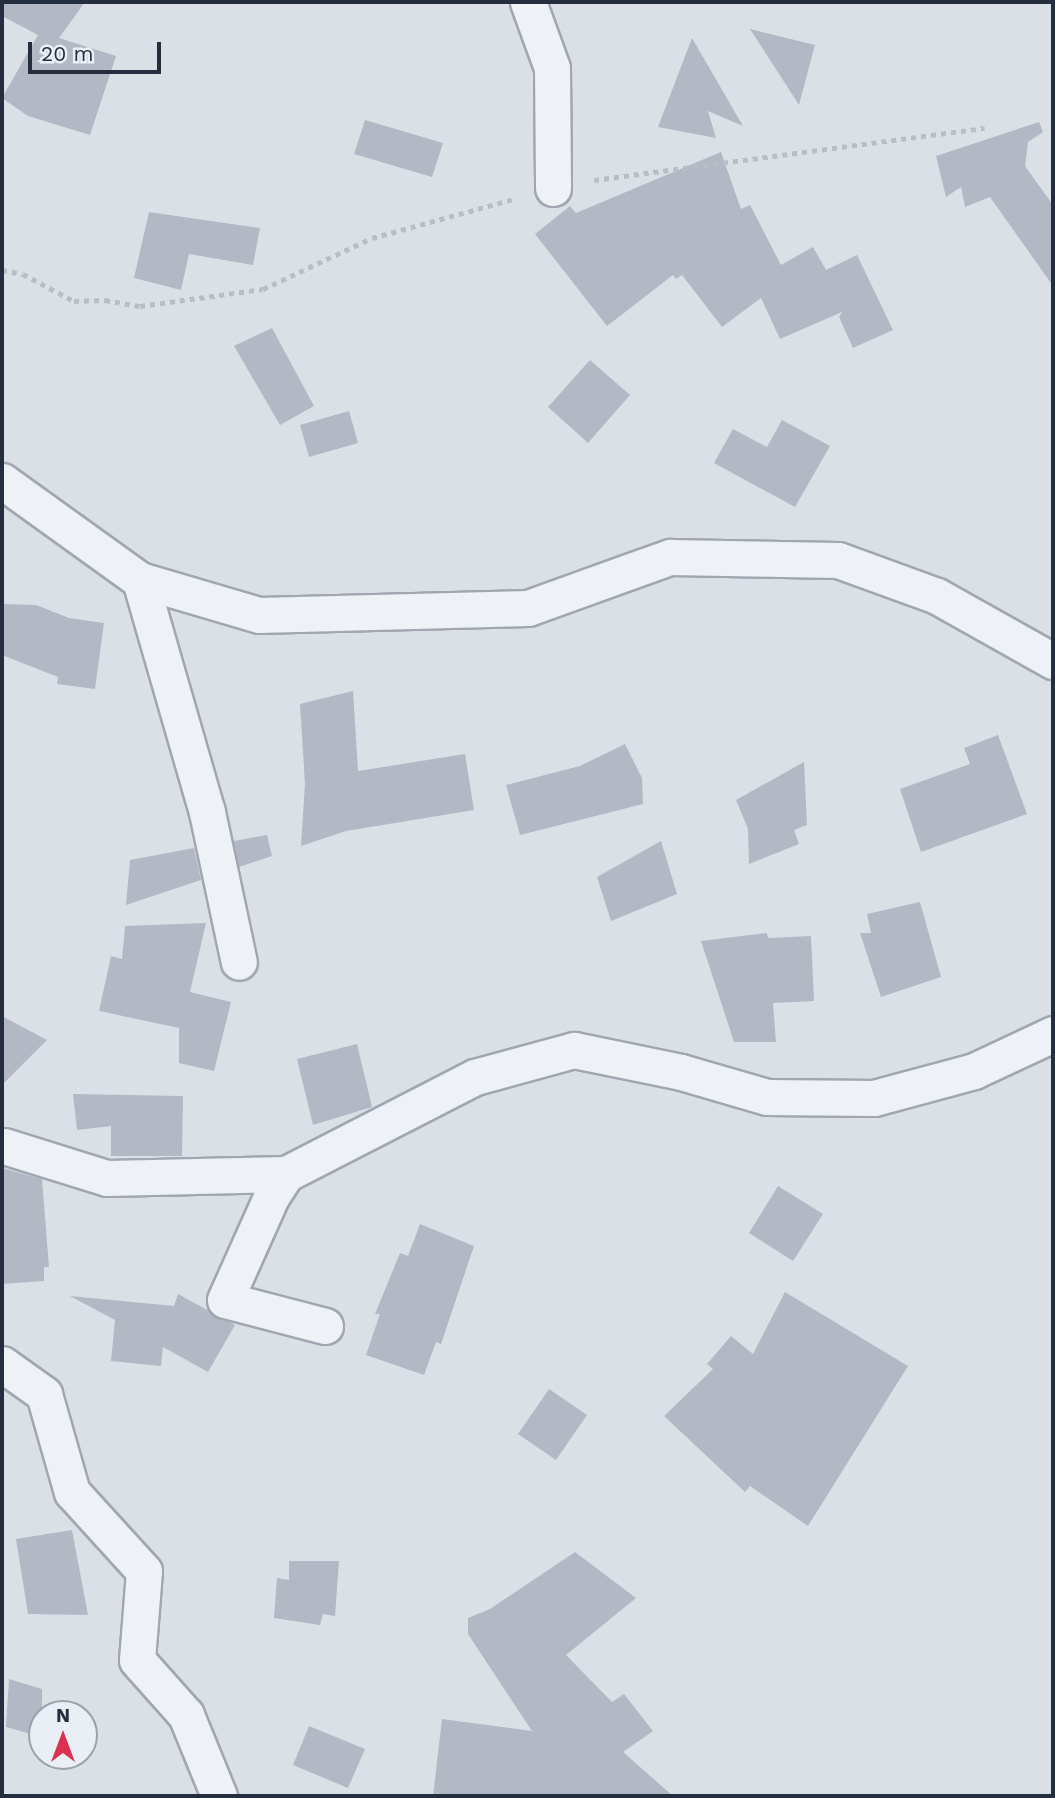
<!DOCTYPE html>
<style>
body{margin:0}
#map{position:relative;width:1055px;height:1798px;overflow:hidden;background:#dbe0e7;font-family:"Work Sans",sans-serif}
div>[style]{position:absolute}
.building>*{inset:0;background:#b2b9c5}
.path>*{height:4.5px;margin-top:-2.25px;transform-origin:0;background:repeating-linear-gradient(90deg,#b9bec6 0 5px,transparent 0 10px)}
.roads{filter:drop-shadow(2px 0 #a0a7b1) drop-shadow(-2px 0 #a0a7b1) drop-shadow(0 2px #a0a7b1) drop-shadow(0 -2px #a0a7b1)}
.minor>*{height:35px;margin:-17.5px;padding:0 17.5px;transform-origin:17.5px;border-radius:17.5px;background:#eef1f5}
span{translate:-50% -50%;white-space:nowrap;text-align:center;line-height:1.15;-webkit-text-stroke:5px #eaeff5;paint-order:stroke}
.frame{position:absolute;inset:0;border:4px solid #242e3f;pointer-events:none}
.north{position:absolute;left:28px;top:1700px;width:70px;height:70px;box-sizing:border-box;background:#eaeff5;border:2px solid #9ba2ac;border-radius:50%;rotate:0deg;font-size:19px;font-weight:700;line-height:28px;text-align:center;color:#242e3f}
.north::after{content:'';display:block;margin:auto;width:24px;height:32px;background:#db3150;clip-path:polygon(50% 0,100% 100%,50% 72%,0 100%)}
.scale{position:absolute;left:28px;top:42px;width:133px;height:32px;box-sizing:border-box;border:4px solid #242e3f;border-top:0;padding-left:9px;font-size:21px;line-height:24px;white-space:nowrap;color:#242e3f;-webkit-text-stroke:5px #eaeff5;paint-order:stroke}
</style>
<div id="map">
<div class="building">
<div style="clip-path:polygon(2px 2px,85px 2px,59px 38px,116px 56px,90px 135px,28px 116px,2px 98px,38px 35px,2px 16px)"></div>
<div style="clip-path:polygon(750px 29px,815px 45px,799px 105px)"></div>
<div style="clip-path:polygon(692px 38px,743px 126px,708px 111px,716px 138px,658px 127px)"></div>
<div style="clip-path:polygon(365px 120px,443px 143px,432px 177px,354px 154px)"></div>
<div style="clip-path:polygon(1039px 122px,1043px 132px,1028px 142px,1025px 166px,1053px 205px,1053px 286px,990px 197px,965px 207px,961px 187px,946px 197px,936px 156px)"></div>
<div style="clip-path:polygon(721px 152px,741px 209px,750px 205px,781px 265px,813px 247px,826px 270px,857px 255px,893px 330px,853px 348px,839px 317px,842px 312px,780px 339px,761px 298px,722px 327px,682px 275px,676px 279px,673px 275px,607px 326px,535px 234px,570px 206px,576px 213px)"></div>
<div style="clip-path:polygon(149px 212px,260px 228px,253px 265px,189px 254px,181px 290px,134px 278px)"></div>
<div style="clip-path:polygon(272px 328px,314px 406px,280px 425px,234px 346px)"></div>
<div style="clip-path:polygon(590px 360px,630px 395px,588px 443px,548px 407px)"></div>
<div style="clip-path:polygon(349px 411px,358px 443px,309px 457px,300px 425px)"></div>
<div style="clip-path:polygon(782px 420px,830px 446px,795px 507px,714px 463px,733px 429px,767px 447px)"></div>
<div style="clip-path:polygon(2px 604px,36px 605px,69px 618px,104px 623px,95px 689px,57px 684px,58px 677px,2px 655px)"></div>
<div style="clip-path:polygon(353px 691px,358px 771px,465px 754px,474px 810px,346px 831px,301px 846px,305px 784px,300px 704px)"></div>
<div style="clip-path:polygon(998px 735px,1027px 814px,921px 852px,900px 789px,970px 764px,964px 748px)"></div>
<div style="clip-path:polygon(625px 744px,642px 778px,643px 804px,520px 835px,506px 785px,580px 766px)"></div>
<div style="clip-path:polygon(804px 762px,807px 825px,794px 830px,799px 844px,749px 864px,748px 829px,736px 800px)"></div>
<div style="clip-path:polygon(267px 835px,272px 856px,239px 867px,234px 841px)"></div>
<div style="clip-path:polygon(661px 841px,677px 894px,611px 921px,597px 877px)"></div>
<div style="clip-path:polygon(194px 848px,201px 880px,126px 905px,130px 860px)"></div>
<div style="clip-path:polygon(920px 902px,941px 977px,881px 997px,860px 933px,871px 933px,867px 914px)"></div>
<div style="clip-path:polygon(206px 923px,190px 992px,231px 1002px,214px 1071px,179px 1063px,179px 1028px,99px 1011px,111px 956px,122px 959px,125px 926px)"></div>
<div style="clip-path:polygon(767px 933px,768px 938px,811px 936px,814px 1001px,773px 1003px,776px 1042px,734px 1042px,701px 941px)"></div>
<div style="clip-path:polygon(2px 1016px,47px 1040px,2px 1085px)"></div>
<div style="clip-path:polygon(357px 1044px,372px 1107px,313px 1125px,297px 1059px)"></div>
<div style="clip-path:polygon(73px 1094px,183px 1096px,182px 1156px,111px 1156px,111px 1126px,77px 1130px)"></div>
<div style="clip-path:polygon(2px 1168px,42px 1179px,49px 1267px,44px 1267px,44px 1281px,2px 1284px)"></div>
<div style="clip-path:polygon(778px 1186px,823px 1214px,793px 1261px,749px 1233px)"></div>
<div style="clip-path:polygon(420px 1224px,474px 1246px,441px 1344px,436px 1342px,424px 1375px,366px 1355px,380px 1314px,375px 1314px,400px 1253px,408px 1256px)"></div>
<div style="clip-path:polygon(785px 1292px,908px 1366px,808px 1526px,750px 1486px,745px 1492px,664px 1416px,713px 1369px,707px 1364px,731px 1336px,753px 1354px)"></div>
<div style="clip-path:polygon(178px 1294px,235px 1325px,208px 1372px,163px 1347px,161px 1366px,111px 1361px,115px 1320px,70px 1296px,174px 1306px)"></div>
<div style="clip-path:polygon(549px 1389px,587px 1415px,556px 1460px,518px 1434px)"></div>
<div style="clip-path:polygon(72px 1530px,88px 1615px,28px 1614px,16px 1539px)"></div>
<div style="clip-path:polygon(575px 1552px,636px 1598px,566px 1655px,612px 1702px,624px 1694px,653px 1731px,623px 1752px,673px 1796px,433px 1796px,442px 1719px,532px 1731px,468px 1634px,468px 1618px,490px 1609px)"></div>
<div style="clip-path:polygon(289px 1561px,339px 1561px,335px 1616px,323px 1614px,320px 1625px,274px 1618px,277px 1578px,289px 1580px)"></div>
<div style="clip-path:polygon(9px 1679px,42px 1689px,42px 1737px,6px 1727px)"></div>
<div style="clip-path:polygon(309px 1726px,365px 1749px,348px 1788px,293px 1765px)"></div>
</div>
<div class="path">
<div style="left:594px;top:180px;width:394px;rotate:-7.6deg"></div>
<div style="left:2px;top:270px;width:21px;rotate:11deg"></div>
<div style="left:23px;top:274px;width:58px;rotate:27.9deg"></div>
<div style="left:74px;top:301px;width:31px;rotate:-2deg"></div>
<div style="left:105px;top:300px;width:36px;rotate:10deg"></div>
<div style="left:140px;top:306px;width:124px;rotate:-7.9deg"></div>
<div style="left:263px;top:289px;width:120px;rotate:-25.1deg"></div>
<div style="left:372px;top:238px;width:147px;rotate:-15.4deg"></div>
</div>
<div class="roads">
<div class="minor">
<div style="left:528px;top:2px;width:70px;rotate:70deg"></div>
<div style="left:552px;top:68px;width:120px;rotate:89.5deg"></div>
<div style="left:2px;top:481px;width:170px;rotate:35.7deg"></div>
<div style="left:140px;top:580px;width:124px;rotate:16.4deg"></div>
<div style="left:259px;top:615px;width:269px;rotate:-1.5deg"></div>
<div style="left:528px;top:608px;width:151px;rotate:-19.8deg"></div>
<div style="left:670px;top:557px;width:168px;rotate:1deg"></div>
<div style="left:838px;top:560px;width:105px;rotate:20deg"></div>
<div style="left:937px;top:596px;width:133px;rotate:29.3deg"></div>
<div style="left:140px;top:580px;width:241px;rotate:73.9deg"></div>
<div style="left:207px;top:812px;width:153px;rotate:78deg"></div>
<div style="left:4px;top:1146px;width:108px;rotate:17.3deg"></div>
<div style="left:107px;top:1178px;width:179px;rotate:-1.3deg"></div>
<div style="left:325px;top:1326px;width:103px;rotate:-165.4deg"></div>
<div style="left:225px;top:1300px;width:113px;rotate:-65.9deg"></div>
<div style="left:271px;top:1197px;width:27px;rotate:-57deg"></div>
<div style="left:286px;top:1174px;width:212px;rotate:-27.2deg"></div>
<div style="left:475px;top:1077px;width:103px;rotate:-15.3deg"></div>
<div style="left:574px;top:1050px;width:109px;rotate:11.6deg"></div>
<div style="left:681px;top:1072px;width:90px;rotate:16.2deg"></div>
<div style="left:767px;top:1097px;width:107px;rotate:0.5deg"></div>
<div style="left:874px;top:1098px;width:104px;rotate:-15.1deg"></div>
<div style="left:974px;top:1071px;width:87px;rotate:-25.1deg"></div>
<div style="left:2px;top:1364px;width:52px;rotate:35.5deg"></div>
<div style="left:44px;top:1394px;width:102px;rotate:74.1deg"></div>
<div style="left:72px;top:1492px;width:107px;rotate:47.7deg"></div>
<div style="left:144px;top:1571px;width:89px;rotate:94.5deg"></div>
<div style="left:137px;top:1660px;width:74px;rotate:48.3deg"></div>
<div style="left:186px;top:1715px;width:87px;rotate:67.8deg"></div>
</div>
</div>
<div class="frame"></div>
<div class="north">N</div>
<div class="scale">20 m</div>
</div>
